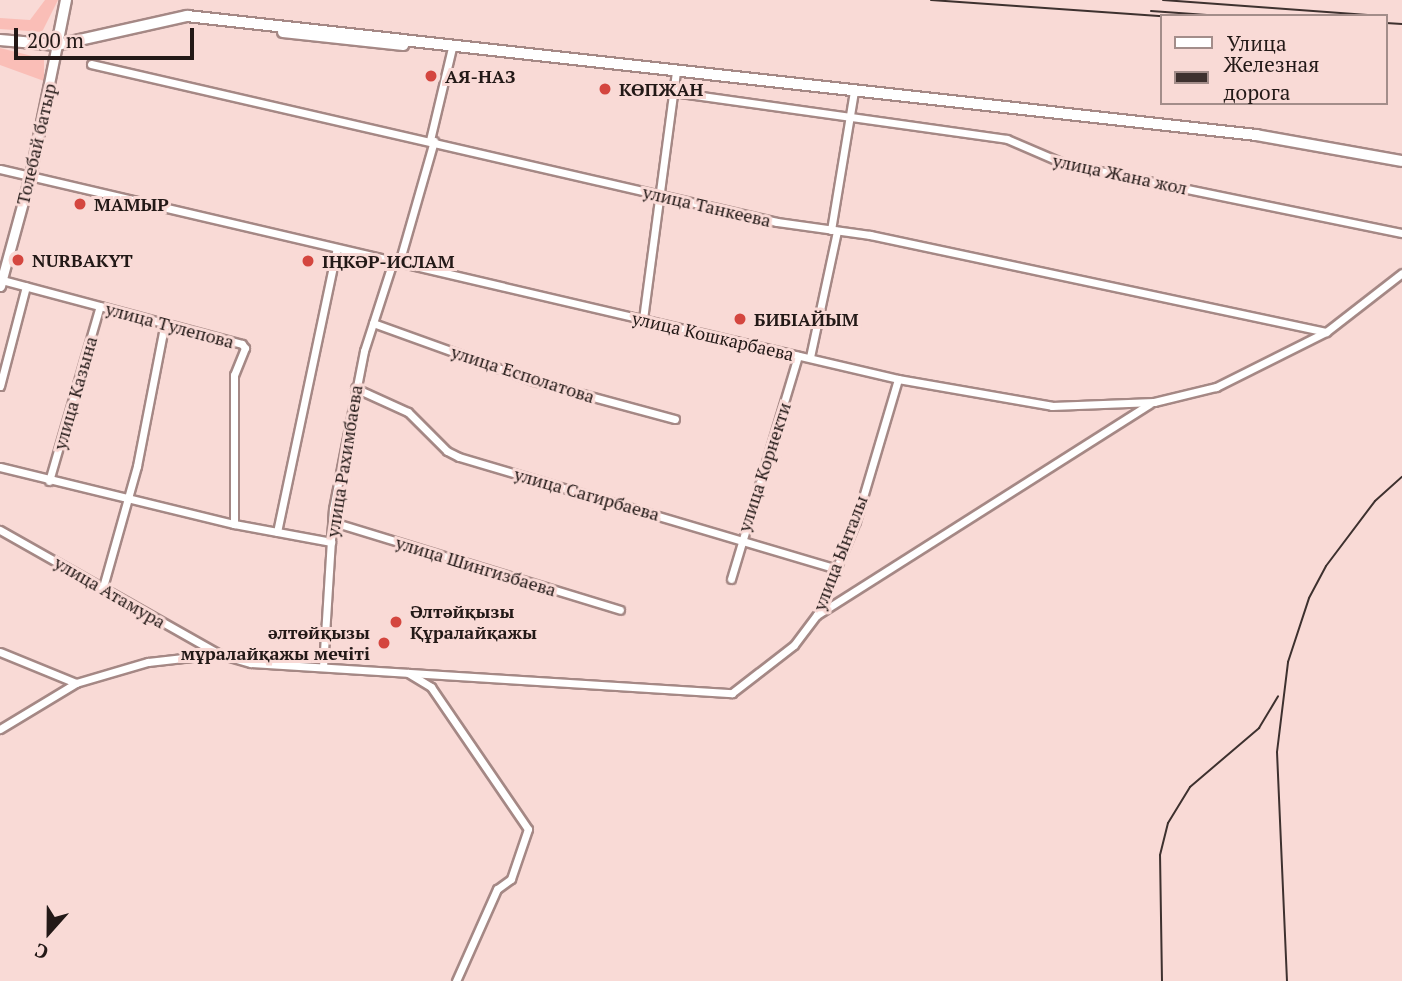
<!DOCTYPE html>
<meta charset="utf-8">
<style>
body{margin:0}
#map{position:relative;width:1402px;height:981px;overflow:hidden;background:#f9dad6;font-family:"PT Serif",serif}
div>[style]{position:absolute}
.green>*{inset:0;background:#fabeb7}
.roads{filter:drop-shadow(2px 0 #a58885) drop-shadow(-2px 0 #a58885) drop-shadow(0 2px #a58885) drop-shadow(0 -2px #a58885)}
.minor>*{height:7px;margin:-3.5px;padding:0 3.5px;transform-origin:3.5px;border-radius:3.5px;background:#fff}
.tertiary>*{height:9px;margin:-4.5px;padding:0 4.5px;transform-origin:4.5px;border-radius:4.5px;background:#fff}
.secondary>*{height:10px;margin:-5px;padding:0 5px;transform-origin:5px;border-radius:5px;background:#fff}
.primary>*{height:10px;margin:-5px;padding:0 5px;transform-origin:5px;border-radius:5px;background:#fff}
.rail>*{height:2px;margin:-1px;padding:0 1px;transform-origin:1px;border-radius:1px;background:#3e312f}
.dots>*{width:19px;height:19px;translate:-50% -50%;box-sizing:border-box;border:4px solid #f9dad6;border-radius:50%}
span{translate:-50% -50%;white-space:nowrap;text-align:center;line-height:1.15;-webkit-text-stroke:6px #f9dad6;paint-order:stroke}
.poi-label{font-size:18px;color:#231917;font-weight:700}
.left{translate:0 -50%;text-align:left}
.right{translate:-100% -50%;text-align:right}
.street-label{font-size:18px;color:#231917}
.legend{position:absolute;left:1160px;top:14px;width:228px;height:91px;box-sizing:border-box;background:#f9dad6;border:2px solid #a38d8a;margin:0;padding:9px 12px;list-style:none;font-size:21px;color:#231917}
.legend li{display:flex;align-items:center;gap:14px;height:35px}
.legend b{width:35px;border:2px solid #a38d8a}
.north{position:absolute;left:14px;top:897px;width:70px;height:70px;-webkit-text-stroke:5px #f9dad6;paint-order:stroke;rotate:201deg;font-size:19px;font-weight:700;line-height:28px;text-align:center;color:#231917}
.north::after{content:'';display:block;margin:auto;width:24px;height:32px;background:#231917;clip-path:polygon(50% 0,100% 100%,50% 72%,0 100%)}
.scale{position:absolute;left:14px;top:28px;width:180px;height:32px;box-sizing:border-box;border:4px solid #231917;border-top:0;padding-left:9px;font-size:21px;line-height:24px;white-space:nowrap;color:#231917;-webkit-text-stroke:5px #f9dad6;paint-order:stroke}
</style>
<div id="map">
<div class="green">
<div style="clip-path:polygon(45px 0,58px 0,42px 32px,0 29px,0 18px,30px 20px)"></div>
<div style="clip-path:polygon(0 48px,44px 59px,44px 81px,0 65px)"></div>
</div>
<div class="roads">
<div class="minor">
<div style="left:91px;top:64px;width:704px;rotate:12.97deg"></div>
<div style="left:777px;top:222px;width:94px;rotate:8deg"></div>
<div style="left:870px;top:235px;width:466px;rotate:12deg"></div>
<div style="left:673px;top:92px;width:337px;rotate:8deg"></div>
<div style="left:1007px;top:139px;width:63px;rotate:23.3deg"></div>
<div style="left:1065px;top:164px;width:344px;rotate:11.6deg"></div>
<div style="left:430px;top:140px;width:95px;rotate:-76.6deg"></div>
<div style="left:0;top:169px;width:922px;rotate:13.16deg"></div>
<div style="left:898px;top:379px;width:156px;rotate:9.9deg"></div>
<div style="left:1052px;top:406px;width:102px;rotate:-2.2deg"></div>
<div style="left:1154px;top:402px;width:64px;rotate:-13.6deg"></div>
<div style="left:1216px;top:387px;width:123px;rotate:-26.6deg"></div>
<div style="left:1326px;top:332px;width:96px;rotate:-37.8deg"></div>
<div style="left:831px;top:230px;width:141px;rotate:-80.6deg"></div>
<div style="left:399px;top:263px;width:127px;rotate:-74deg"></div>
<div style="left:2px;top:280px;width:248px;rotate:14.9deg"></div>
<div style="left:242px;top:344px;width:5px;rotate:53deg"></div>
<div style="left:245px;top:348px;width:29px;rotate:112deg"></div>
<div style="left:234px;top:375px;width:149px;rotate:90deg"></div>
<div style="left:643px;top:319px;width:249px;rotate:-82.4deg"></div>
<div style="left:373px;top:323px;width:171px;rotate:19.8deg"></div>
<div style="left:534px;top:381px;width:146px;rotate:15.1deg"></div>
<div style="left:810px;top:357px;width:129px;rotate:-77.9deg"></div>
<div style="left:0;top:386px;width:103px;rotate:-75.4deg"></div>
<div style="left:355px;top:388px;width:58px;rotate:24.4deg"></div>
<div style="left:408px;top:412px;width:55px;rotate:45deg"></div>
<div style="left:447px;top:451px;width:13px;rotate:27deg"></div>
<div style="left:459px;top:457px;width:393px;rotate:16.5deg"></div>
<div style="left:0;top:467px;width:241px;rotate:13.7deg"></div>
<div style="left:234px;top:524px;width:99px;rotate:10.5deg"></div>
<div style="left:49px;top:481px;width:182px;rotate:-73.8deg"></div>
<div style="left:333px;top:522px;width:300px;rotate:17deg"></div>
<div style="left:0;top:530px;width:252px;rotate:29.5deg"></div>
<div style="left:277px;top:532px;width:290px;rotate:-78.1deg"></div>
<div style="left:731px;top:579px;width:233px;rotate:-73.3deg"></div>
<div style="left:103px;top:587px;width:126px;rotate:-74.3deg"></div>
<div style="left:137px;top:466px;width:147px;rotate:-79deg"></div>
<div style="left:817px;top:615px;width:394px;rotate:-32.4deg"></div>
<div style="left:0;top:652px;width:82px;rotate:22.2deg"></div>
<div style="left:323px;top:667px;width:158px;rotate:-86.4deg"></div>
<div style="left:333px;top:509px;width:161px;rotate:-78.9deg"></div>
<div style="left:364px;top:351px;width:95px;rotate:-72.1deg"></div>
<div style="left:408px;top:673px;width:27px;rotate:31deg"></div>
<div style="left:431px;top:687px;width:172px;rotate:55.7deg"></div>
<div style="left:528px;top:829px;width:53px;rotate:108.8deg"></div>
<div style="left:511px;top:879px;width:17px;rotate:144deg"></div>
<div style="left:497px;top:889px;width:101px;rotate:114deg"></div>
<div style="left:0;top:729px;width:89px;rotate:-31.2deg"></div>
<div style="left:76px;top:683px;width:75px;rotate:-16.3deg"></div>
<div style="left:148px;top:662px;width:71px;rotate:-6.4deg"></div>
<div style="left:219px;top:654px;width:33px;rotate:16deg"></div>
<div style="left:251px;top:663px;width:482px;rotate:3.6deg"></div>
<div style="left:732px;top:693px;width:78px;rotate:-37.7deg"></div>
<div style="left:794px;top:645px;width:38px;rotate:-53deg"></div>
<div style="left:817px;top:615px;width:102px;rotate:-67.5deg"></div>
<div style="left:856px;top:521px;width:148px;rotate:-73.5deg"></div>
</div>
<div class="tertiary">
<div style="left:0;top:286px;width:114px;rotate:-74.7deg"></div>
<div style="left:30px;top:176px;width:134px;rotate:-78.4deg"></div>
</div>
<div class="secondary">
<div style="left:57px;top:45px;width:46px;rotate:-78.7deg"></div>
</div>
<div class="primary">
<div style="left:283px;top:32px;width:121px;rotate:6.2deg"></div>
<div style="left:0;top:40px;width:57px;rotate:5deg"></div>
<div style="left:57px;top:45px;width:133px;rotate:-12.6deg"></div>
<div style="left:187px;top:16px;width:1076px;rotate:6.35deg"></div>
<div style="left:1256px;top:135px;width:148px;rotate:10.1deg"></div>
</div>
</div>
<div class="rail">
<div style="left:931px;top:0;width:232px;rotate:4deg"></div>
<div style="left:1163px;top:0;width:219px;rotate:4.2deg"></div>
<div style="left:1151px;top:11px;width:70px;rotate:4.1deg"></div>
<div style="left:1386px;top:23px;width:16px;rotate:4deg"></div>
<div style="left:1162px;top:981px;width:126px;rotate:-90.9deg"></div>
<div style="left:1160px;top:855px;width:33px;rotate:-76deg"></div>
<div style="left:1168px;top:823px;width:42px;rotate:-58.6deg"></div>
<div style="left:1190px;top:787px;width:91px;rotate:-40.5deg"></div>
<div style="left:1259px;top:728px;width:37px;rotate:-59deg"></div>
<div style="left:1287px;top:981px;width:229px;rotate:-92.5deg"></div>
<div style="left:1277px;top:752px;width:91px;rotate:-83deg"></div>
<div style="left:1288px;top:662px;width:67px;rotate:-71.8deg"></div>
<div style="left:1309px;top:598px;width:36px;rotate:-62deg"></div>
<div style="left:1326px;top:566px;width:81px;rotate:-53deg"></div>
<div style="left:1375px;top:501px;width:36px;rotate:-42deg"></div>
</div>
<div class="dots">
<div style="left:431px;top:76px;background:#d4463f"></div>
<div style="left:605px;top:89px;background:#d4463f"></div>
<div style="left:80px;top:204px;background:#d4463f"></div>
<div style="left:18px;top:260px;background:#d4463f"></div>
<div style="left:308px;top:261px;background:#d4463f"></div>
<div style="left:740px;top:319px;background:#d4463f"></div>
<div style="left:396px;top:622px;background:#d4463f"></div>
<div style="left:384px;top:643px;background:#d4463f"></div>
</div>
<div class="poi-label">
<span class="left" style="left:445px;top:76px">АЯ-НАЗ</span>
<span class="left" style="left:619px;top:89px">КӨПЖАН</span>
<span class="left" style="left:94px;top:204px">МАМЫР</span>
<span class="left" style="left:32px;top:260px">NURBAKYT</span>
<span class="left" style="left:322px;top:261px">ІҢКӘР-ИСЛАМ</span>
<span class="left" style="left:754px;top:319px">БИБІАЙЫМ</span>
<span class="left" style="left:410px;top:622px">Әлтәйқызы<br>Құралайқажы</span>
<span class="right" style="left:370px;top:643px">әлтөйқызы<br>мұралайқажы мечіті</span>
</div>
<div class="street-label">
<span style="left:36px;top:144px;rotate:-77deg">Толебай батыр</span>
<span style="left:1120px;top:174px;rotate:12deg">улица Жана жол</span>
<span style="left:707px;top:206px;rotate:13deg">улица Танкеева</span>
<span style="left:170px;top:325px;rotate:15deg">улица Тулепова</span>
<span style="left:713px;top:336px;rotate:13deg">улица Кошкарбаева</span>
<span style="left:523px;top:374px;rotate:18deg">улица Есполатова</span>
<span style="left:75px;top:393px;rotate:-74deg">улица Казына</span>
<span style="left:344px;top:461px;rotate:-81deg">улица Рахимбаева</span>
<span style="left:764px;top:467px;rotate:-72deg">улица Корнекти</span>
<span style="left:587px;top:494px;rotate:16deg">улица Сагирбаева</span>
<span style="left:840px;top:553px;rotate:-69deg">улица Ынталы</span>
<span style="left:476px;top:566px;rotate:17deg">улица Шингизбаева</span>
<span style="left:110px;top:592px;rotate:30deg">улица Атамура</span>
</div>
<ul class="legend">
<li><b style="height:9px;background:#fff"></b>Улица</li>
<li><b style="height:9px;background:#3e312f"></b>Железная дорога</li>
</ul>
<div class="north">С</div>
<div class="scale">200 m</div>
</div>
